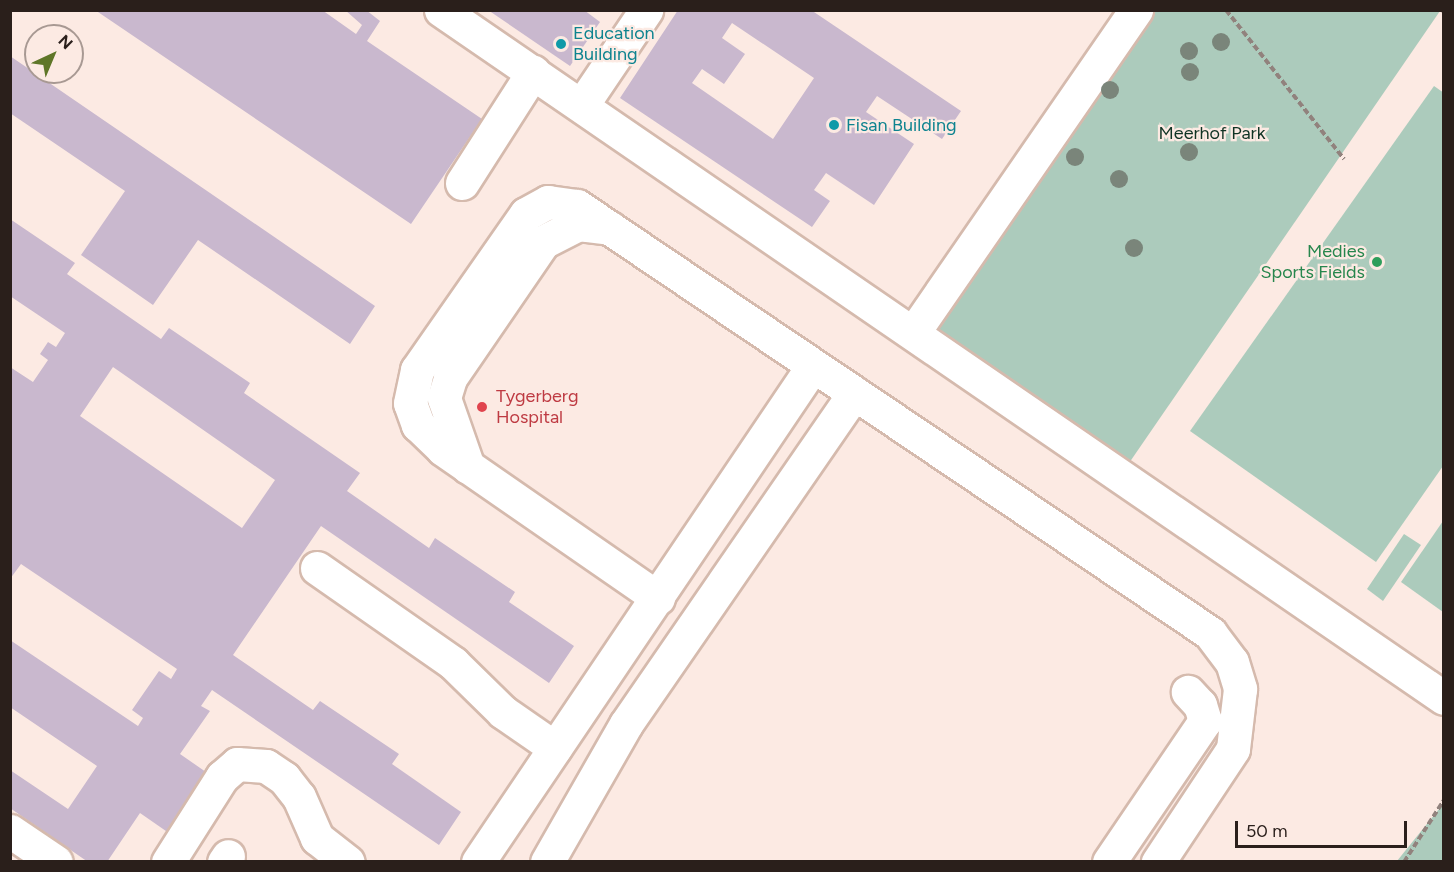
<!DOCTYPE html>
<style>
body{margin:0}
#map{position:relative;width:1454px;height:872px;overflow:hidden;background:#fceae3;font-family:Figtree,sans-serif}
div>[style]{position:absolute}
.green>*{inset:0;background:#accbbc}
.building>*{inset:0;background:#c9b8ce}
.path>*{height:4px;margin-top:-2px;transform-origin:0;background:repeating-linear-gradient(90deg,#91827d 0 6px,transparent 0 9px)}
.roads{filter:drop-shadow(2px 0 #d5baad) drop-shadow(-2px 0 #d5baad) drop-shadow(0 2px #d5baad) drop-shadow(0 -2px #d5baad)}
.minor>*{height:33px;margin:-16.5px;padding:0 16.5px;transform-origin:16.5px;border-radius:16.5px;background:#fff}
.trees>*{width:18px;height:18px;margin:-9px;border-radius:50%;background:#7a857a}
.dots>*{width:16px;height:16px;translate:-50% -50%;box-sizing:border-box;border:3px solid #fceae3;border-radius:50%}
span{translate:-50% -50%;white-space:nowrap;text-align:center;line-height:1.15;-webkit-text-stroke:4.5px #fceae3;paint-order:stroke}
.culture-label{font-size:18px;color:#0d838f}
.left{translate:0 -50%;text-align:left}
.park-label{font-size:18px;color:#0f3324}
.leisure-label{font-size:18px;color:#27864d}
.right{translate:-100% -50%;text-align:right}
.health-label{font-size:18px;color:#be3a42}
.frame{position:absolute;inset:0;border:12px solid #2a1f1b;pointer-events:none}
.north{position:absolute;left:24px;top:24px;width:60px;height:60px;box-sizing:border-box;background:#fceae3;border:2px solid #a89993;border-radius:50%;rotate:44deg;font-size:16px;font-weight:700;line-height:24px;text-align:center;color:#2a1f1b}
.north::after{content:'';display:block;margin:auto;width:21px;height:27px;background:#5f7628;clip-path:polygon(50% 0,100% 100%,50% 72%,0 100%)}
.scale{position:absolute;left:1235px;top:821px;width:172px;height:27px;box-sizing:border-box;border:3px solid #2a1f1b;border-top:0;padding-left:8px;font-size:18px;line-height:21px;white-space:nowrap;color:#2a1f1b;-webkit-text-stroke:4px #fceae3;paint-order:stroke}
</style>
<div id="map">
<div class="green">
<div style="clip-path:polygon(1154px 11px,1440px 11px,1127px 466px,934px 332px)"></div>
<div style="clip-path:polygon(1434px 86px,1444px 93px,1443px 466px,1376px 562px,1190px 431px)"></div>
<div style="clip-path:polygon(1443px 521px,1443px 612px,1401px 582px)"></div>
<div style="clip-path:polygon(1404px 534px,1421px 545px,1383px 601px,1367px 589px)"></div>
<div style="clip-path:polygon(1443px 804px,1443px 861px,1397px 861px)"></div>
</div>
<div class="building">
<div style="clip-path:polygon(95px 10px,322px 10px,356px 34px,362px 25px,345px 10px,366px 10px,380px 21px,367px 41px,482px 119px,411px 224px)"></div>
<div style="clip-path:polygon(488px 10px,584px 10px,600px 22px,570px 66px)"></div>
<div style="clip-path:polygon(evenodd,678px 10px,811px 10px,961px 111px,942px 139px,877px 96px,866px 112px,914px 144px,874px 205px,826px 173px,814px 190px,830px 201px,812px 227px,620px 98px,678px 10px,732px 23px,814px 78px,773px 139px,692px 83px,702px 69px,724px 84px,745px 54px,722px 38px,732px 23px)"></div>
<div style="clip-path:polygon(10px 56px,375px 306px,350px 344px,198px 240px,153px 305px,81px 255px,125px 191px,10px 113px)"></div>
<div style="clip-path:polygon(evenodd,10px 219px,75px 263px,67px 274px,161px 339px,169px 328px,250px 383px,244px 393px,360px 473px,347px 491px,429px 548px,435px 538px,515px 592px,509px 602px,574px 646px,549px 683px,321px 526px,233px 655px,313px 710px,320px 701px,399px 754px,392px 764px,461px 812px,439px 845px,212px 690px,201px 706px,210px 711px,180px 754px,229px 788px,189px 847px,140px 813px,107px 862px,88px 862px,10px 808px,10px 770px,68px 809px,97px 766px,10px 707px,10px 640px,138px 726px,143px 718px,132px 710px,159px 671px,171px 679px,177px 669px,21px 564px,10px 579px,10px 367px,33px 382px,48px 360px,40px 354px,48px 342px,56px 347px,65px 333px,10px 296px,10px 219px,113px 367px,275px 480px,242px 528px,80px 416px,113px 367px)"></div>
</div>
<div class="path">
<div style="left:1226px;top:10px;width:190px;rotate:51.6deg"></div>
<div style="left:1442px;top:10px;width:3px;rotate:45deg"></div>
<div style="left:1404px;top:862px;width:74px;rotate:-57.2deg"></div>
</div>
<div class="roads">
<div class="minor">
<div style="left:441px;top:10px;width:1216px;rotate:34.45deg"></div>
<div style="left:582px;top:105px;width:115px;rotate:-56deg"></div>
<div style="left:462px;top:183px;width:132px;rotate:-57.4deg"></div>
<div style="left:913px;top:333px;width:393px;rotate:-55.4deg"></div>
<div style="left:468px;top:467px;width:73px;rotate:-109.2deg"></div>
<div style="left:444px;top:398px;width:21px;rotate:-73deg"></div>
<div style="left:450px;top:378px;width:165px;rotate:-55.6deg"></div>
<div style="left:543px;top:242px;width:39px;rotate:-27deg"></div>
<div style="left:578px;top:224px;width:32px;rotate:7deg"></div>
<div style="left:317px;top:568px;width:166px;rotate:34.9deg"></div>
<div style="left:453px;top:663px;width:70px;rotate:44.4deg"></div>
<div style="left:503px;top:712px;width:63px;rotate:34.7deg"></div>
<div style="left:658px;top:598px;width:262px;rotate:-145.3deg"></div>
<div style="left:443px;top:449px;width:35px;rotate:-136deg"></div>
<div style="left:418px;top:425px;width:23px;rotate:-110deg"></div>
<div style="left:410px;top:403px;width:34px;rotate:-78deg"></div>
<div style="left:417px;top:370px;width:190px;rotate:-55.1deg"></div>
<div style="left:526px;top:214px;width:25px;rotate:-29deg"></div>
<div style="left:548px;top:202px;width:29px;rotate:8deg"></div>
<div style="left:577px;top:206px;width:764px;rotate:34deg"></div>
<div style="left:1210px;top:633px;width:36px;rotate:53deg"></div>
<div style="left:1232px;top:662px;width:28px;rotate:73deg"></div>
<div style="left:1240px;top:689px;width:60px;rotate:96.7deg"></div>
<div style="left:1233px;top:749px;width:136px;rotate:123.6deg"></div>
<div style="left:10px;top:831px;width:55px;rotate:34deg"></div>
<div style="left:168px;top:862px;width:101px;rotate:-57.6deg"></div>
<div style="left:222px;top:777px;width:20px;rotate:-41deg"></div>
<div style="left:237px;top:764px;width:29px;rotate:4deg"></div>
<div style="left:266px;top:766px;width:22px;rotate:34deg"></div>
<div style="left:284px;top:778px;width:24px;rotate:52deg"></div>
<div style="left:299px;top:797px;width:45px;rotate:66.3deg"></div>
<div style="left:317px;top:838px;width:39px;rotate:38deg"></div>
<div style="left:224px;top:862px;width:7px;rotate:-56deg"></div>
<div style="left:478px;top:862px;width:597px;rotate:-55.99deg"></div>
<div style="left:547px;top:862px;width:159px;rotate:-60.2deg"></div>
<div style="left:626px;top:724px;width:402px;rotate:-55.4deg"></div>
<div style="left:1109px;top:862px;width:171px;rotate:-55.8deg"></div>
<div style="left:1205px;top:721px;width:17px;rotate:-107deg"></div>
<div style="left:1200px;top:705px;width:18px;rotate:-133deg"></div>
</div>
</div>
<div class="trees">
<div style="left:1221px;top:42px"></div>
<div style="left:1189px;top:51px"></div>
<div style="left:1190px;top:72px"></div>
<div style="left:1110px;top:90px"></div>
<div style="left:1189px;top:152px"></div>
<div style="left:1075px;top:157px"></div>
<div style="left:1119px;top:179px"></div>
<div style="left:1134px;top:248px"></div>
</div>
<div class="dots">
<div style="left:561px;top:44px;background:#0f9aa8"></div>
<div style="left:834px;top:125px;background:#0f9aa8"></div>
<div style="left:1377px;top:262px;background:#2e9e5b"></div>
<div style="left:482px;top:407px;background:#e0444e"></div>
</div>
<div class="culture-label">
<span class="left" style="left:573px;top:44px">Education<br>Building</span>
<span class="left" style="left:846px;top:125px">Fisan Building</span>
</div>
<div class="park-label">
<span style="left:1212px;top:133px">Meerhof Park</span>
</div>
<div class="leisure-label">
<span class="right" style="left:1365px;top:262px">Medies<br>Sports Fields</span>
</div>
<div class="health-label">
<span class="left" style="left:496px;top:407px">Tygerberg<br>Hospital</span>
</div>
<div class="frame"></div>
<div class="north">N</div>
<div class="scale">50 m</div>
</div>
